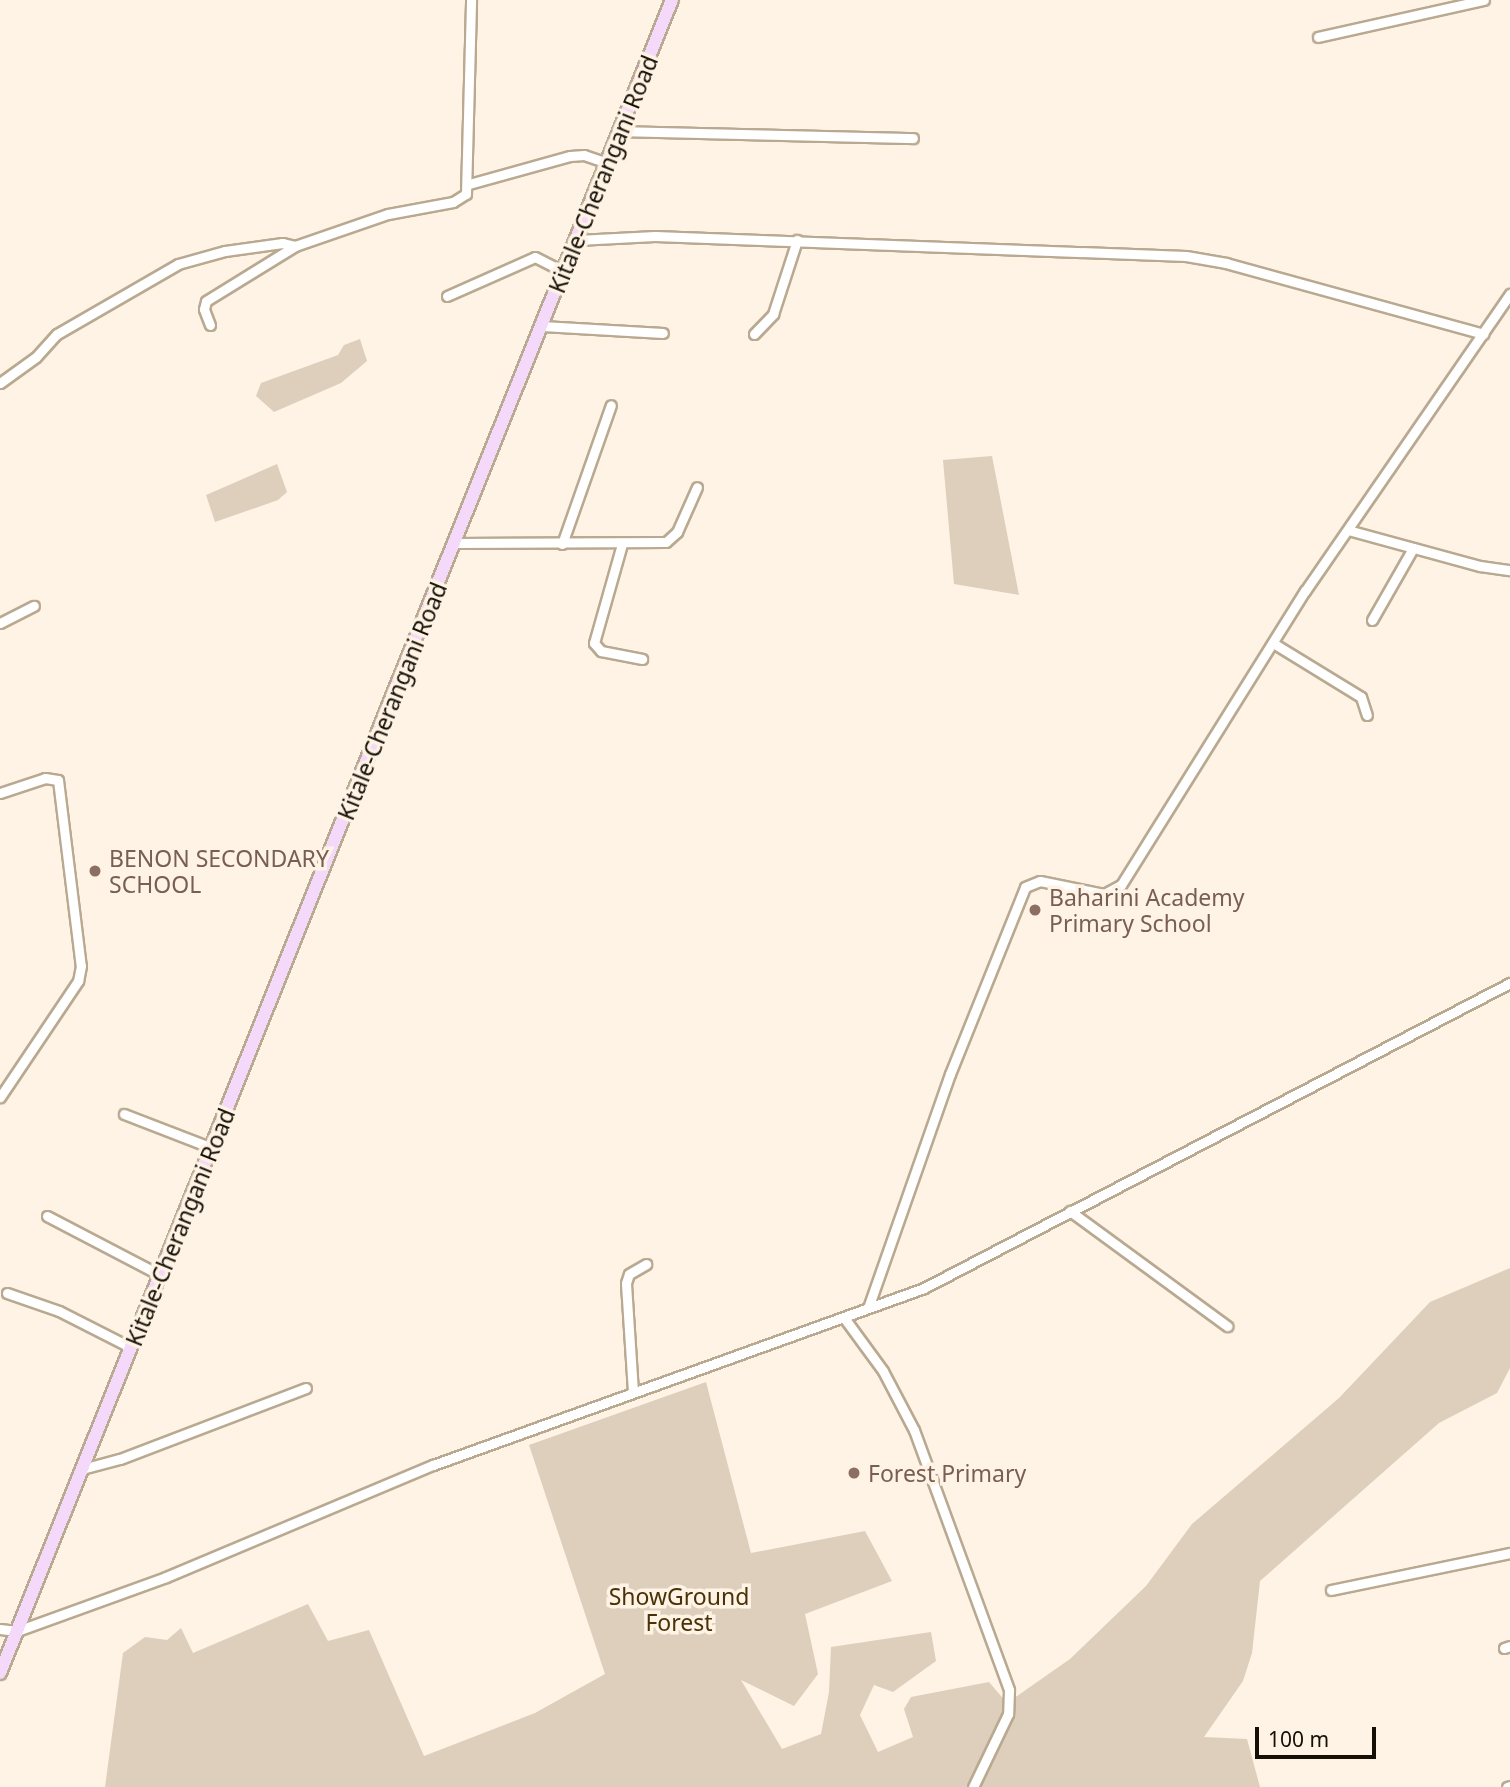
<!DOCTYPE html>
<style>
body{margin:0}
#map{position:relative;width:1510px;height:1787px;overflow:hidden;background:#fef3e4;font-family:"Noto Sans",sans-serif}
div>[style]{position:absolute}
.green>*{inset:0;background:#ddcfbb}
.roads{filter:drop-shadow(2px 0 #b9a991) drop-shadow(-2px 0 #b9a991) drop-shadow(0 2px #b9a991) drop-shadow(0 -2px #b9a991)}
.minor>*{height:9px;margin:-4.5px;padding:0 4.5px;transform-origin:4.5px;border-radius:4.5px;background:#fff}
.secondary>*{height:12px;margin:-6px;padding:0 6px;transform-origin:6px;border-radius:6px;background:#f4d9fa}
.dots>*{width:19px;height:19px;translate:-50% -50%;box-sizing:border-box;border:4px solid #fef3e4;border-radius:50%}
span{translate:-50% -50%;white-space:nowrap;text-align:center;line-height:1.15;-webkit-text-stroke:7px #fef3e4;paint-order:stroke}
.street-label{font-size:23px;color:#150f06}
.education-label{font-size:23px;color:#785e54}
.left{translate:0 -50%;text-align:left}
.park-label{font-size:23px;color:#493207}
.scale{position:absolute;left:1255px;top:1727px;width:121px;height:32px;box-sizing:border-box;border:4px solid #150f06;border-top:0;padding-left:9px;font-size:21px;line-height:24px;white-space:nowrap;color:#150f06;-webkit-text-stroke:5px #fef3e4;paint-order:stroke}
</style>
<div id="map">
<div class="green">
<div style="clip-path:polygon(360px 339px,367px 361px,341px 383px,274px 412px,256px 396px,261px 383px,338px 355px,344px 345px)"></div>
<div style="clip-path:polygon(992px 456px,1019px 595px,954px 584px,943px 460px)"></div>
<div style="clip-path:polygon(277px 464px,287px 492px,278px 500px,215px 522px,206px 495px)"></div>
<div style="clip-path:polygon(1510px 1268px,1510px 1368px,1497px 1393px,1439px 1423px,1260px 1581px,1252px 1653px,1243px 1681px,1204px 1737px,1247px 1739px,1260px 1787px,105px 1787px,123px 1653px,145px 1637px,167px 1640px,181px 1628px,193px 1653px,308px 1604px,328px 1641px,369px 1630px,424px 1756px,535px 1713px,605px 1674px,529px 1445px,706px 1382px,751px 1553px,865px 1531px,892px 1581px,805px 1614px,818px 1674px,794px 1706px,741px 1680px,782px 1749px,821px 1734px,829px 1692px,831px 1647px,931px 1632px,936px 1661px,893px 1692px,874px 1685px,860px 1715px,878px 1752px,913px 1737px,904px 1709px,911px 1697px,989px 1682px,1007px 1703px,1070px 1659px,1146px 1586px,1192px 1524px,1339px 1398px,1430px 1302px)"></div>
</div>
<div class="roads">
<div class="minor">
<div style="left:1318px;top:37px;width:170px;rotate:-12.6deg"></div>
<div style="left:621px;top:131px;width:292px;rotate:1.4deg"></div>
<div style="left:469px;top:184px;width:105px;rotate:-15.5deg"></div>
<div style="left:570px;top:156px;width:14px;rotate:-4deg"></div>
<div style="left:584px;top:155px;width:24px;rotate:19deg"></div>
<div style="left:577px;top:240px;width:78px;rotate:-2.9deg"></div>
<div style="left:655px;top:236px;width:531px;rotate:2.16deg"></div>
<div style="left:1186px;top:256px;width:41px;rotate:9.9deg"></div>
<div style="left:1226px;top:263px;width:267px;rotate:15.4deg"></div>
<div style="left:447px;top:296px;width:96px;rotate:-23.9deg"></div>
<div style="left:535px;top:257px;width:33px;rotate:27deg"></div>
<div style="left:210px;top:325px;width:17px;rotate:-111deg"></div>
<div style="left:204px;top:309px;width:8px;rotate:-76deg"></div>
<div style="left:206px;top:301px;width:105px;rotate:-31.7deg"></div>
<div style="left:295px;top:246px;width:98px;rotate:-19deg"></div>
<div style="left:388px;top:214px;width:66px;rotate:-10.5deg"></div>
<div style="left:453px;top:202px;width:15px;rotate:-32deg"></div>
<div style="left:466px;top:194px;width:194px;rotate:-88.5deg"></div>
<div style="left:542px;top:326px;width:121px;rotate:3.3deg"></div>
<div style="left:754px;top:334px;width:28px;rotate:-46deg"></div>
<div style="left:773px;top:314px;width:78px;rotate:-72deg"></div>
<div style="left:0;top:383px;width:44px;rotate:-35.8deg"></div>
<div style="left:36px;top:357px;width:31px;rotate:-48deg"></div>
<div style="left:57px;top:334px;width:140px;rotate:-30deg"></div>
<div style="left:178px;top:264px;width:49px;rotate:-15.5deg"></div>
<div style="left:225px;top:251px;width:58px;rotate:-8deg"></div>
<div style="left:282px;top:243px;width:13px;rotate:13deg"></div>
<div style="left:1348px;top:530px;width:137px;rotate:15.3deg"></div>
<div style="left:1480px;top:566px;width:30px;rotate:8deg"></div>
<div style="left:454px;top:543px;width:212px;rotate:-0.3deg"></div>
<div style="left:666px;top:542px;width:15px;rotate:-42deg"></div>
<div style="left:677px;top:532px;width:49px;rotate:-66deg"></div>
<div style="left:562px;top:544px;width:147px;rotate:-70.6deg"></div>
<div style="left:622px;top:544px;width:103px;rotate:105.8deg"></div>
<div style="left:594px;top:643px;width:11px;rotate:49deg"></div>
<div style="left:601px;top:651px;width:42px;rotate:11deg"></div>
<div style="left:1372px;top:620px;width:83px;rotate:-60.3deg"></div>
<div style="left:0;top:623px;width:38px;rotate:-27deg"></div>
<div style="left:1273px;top:643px;width:103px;rotate:31.5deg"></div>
<div style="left:1361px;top:697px;width:19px;rotate:72deg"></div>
<div style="left:0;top:793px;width:47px;rotate:-18.4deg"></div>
<div style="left:45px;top:778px;width:13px;rotate:9deg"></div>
<div style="left:58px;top:780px;width:187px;rotate:83deg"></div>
<div style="left:81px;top:966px;width:15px;rotate:101deg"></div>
<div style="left:78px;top:981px;width:140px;rotate:123.9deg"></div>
<div style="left:124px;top:1114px;width:94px;rotate:21.1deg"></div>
<div style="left:1070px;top:1211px;width:195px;rotate:36.2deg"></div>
<div style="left:47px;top:1216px;width:127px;rotate:27.6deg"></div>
<div style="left:7px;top:1293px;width:55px;rotate:19.1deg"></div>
<div style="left:59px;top:1311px;width:80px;rotate:26.9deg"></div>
<div style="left:868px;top:1308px;width:248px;rotate:-70.7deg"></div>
<div style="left:950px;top:1074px;width:201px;rotate:-68.1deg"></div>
<div style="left:1025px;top:887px;width:16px;rotate:-22deg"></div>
<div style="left:1040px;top:881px;width:65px;rotate:11.5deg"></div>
<div style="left:1104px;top:894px;width:19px;rotate:-28deg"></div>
<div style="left:1121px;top:885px;width:347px;rotate:-58deg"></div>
<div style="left:1305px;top:591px;width:361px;rotate:-55.4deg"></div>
<div style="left:845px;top:1319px;width:64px;rotate:53.8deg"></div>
<div style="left:883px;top:1371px;width:67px;rotate:62.3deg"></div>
<div style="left:914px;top:1430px;width:277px;rotate:69.9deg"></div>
<div style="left:1009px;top:1690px;width:24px;rotate:92deg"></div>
<div style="left:1008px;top:1714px;width:81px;rotate:115.6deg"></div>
<div style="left:633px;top:1392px;width:109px;rotate:-93.7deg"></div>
<div style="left:626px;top:1283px;width:9px;rotate:-72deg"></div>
<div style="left:629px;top:1274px;width:20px;rotate:-30deg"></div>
<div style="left:82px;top:1469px;width:39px;rotate:-15deg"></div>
<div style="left:120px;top:1459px;width:199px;rotate:-20.9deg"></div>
<div style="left:1331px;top:1590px;width:183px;rotate:-11.7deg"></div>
<div style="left:0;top:1629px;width:17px;rotate:7deg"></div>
<div style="left:17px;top:1631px;width:158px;rotate:-19.9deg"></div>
<div style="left:166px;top:1577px;width:290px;rotate:-22.8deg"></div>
<div style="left:433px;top:1465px;width:522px;rotate:-19.82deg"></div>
<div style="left:924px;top:1288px;width:661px;rotate:-27.5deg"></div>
<div style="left:1504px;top:1648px;width:6px;rotate:-18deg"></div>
<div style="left:1507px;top:1787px;width:3px;rotate:-18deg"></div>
</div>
<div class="secondary">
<div style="left:0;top:1673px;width:1803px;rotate:-68.12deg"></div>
</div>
</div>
<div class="dots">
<div style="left:95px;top:871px;background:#8d6e63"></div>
<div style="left:1035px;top:910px;background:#8d6e63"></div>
<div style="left:854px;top:1473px;background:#8d6e63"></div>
</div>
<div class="street-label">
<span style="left:603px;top:174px;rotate:-68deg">Kitale-Cherangani Road</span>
<span style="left:392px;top:701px;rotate:-68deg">Kitale-Cherangani Road</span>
<span style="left:180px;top:1227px;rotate:-68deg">Kitale-Cherangani Road</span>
</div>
<div class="education-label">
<span class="left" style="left:109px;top:871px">BENON SECONDARY<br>SCHOOL</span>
<span class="left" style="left:1049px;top:910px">Baharini Academy<br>Primary School</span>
<span class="left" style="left:868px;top:1473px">Forest Primary</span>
</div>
<div class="park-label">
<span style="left:679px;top:1609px">ShowGround<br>Forest</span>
</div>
<div class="scale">100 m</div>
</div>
